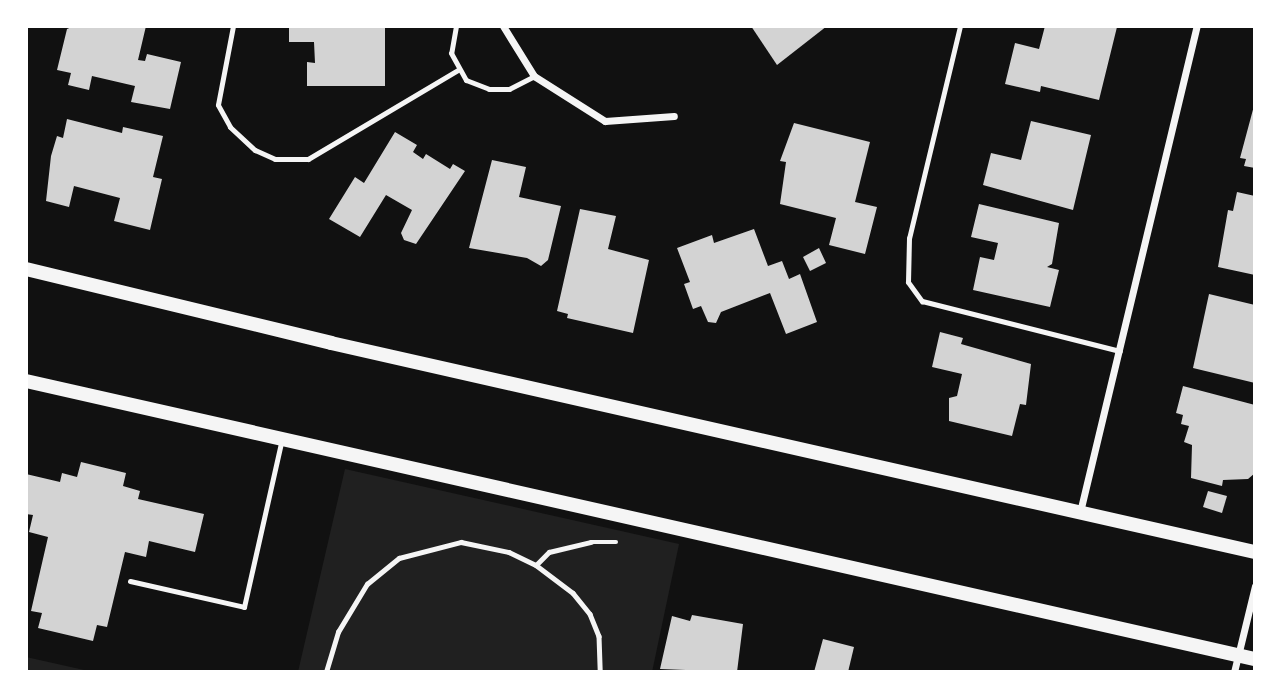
<!DOCTYPE html>
<style>
body{margin:0}
#map{position:relative;width:1281px;height:698px;overflow:hidden;background:#111;font-family:"Fira Sans Condensed",sans-serif}
div>[style]{position:absolute}
.green>*{inset:0;background:#202020}
.building>*{inset:0;background:#d3d3d3}
.path>*{height:4.5px;margin:-2.25px;padding:0 2.25px;transform-origin:2.25px;border-radius:2.25px;background:#f5f5f5}
.service>*{height:5px;margin:-2.5px;padding:0 2.5px;transform-origin:2.5px;border-radius:2.5px;background:#f5f5f5}
.minor>*{height:7px;margin:-3.5px;padding:0 3.5px;transform-origin:3.5px;border-radius:3.5px;background:#f5f5f5}
.secondary>*{height:14px;margin:-7px;padding:0 7px;transform-origin:7px;border-radius:7px;background:#f5f5f5}
span{translate:-50% -50%;white-space:nowrap;text-align:center;line-height:1.15;-webkit-text-stroke:5px #fff;paint-order:stroke}
.frame{position:absolute;inset:0;border:28px solid #fff;pointer-events:none}
</style>
<div id="map">
<div class="green">
<div style="clip-path:polygon(345px 469px,679px 544px,652px 672px,298px 672px)"></div>
<div style="clip-path:polygon(26px 657px,93px 672px,26px 672px)"></div>
</div>
<div class="building">
<div style="clip-path:polygon(74px 26px,146px 26px,138px 60px,145px 61px,147px 54px,181px 62px,170px 109px,131px 102px,135px 86px,92px 76px,89px 90px,68px 85px,71px 73px,57px 70px,67px 29px)"></div>
<div style="clip-path:polygon(289px 26px,385px 26px,385px 86px,307px 86px,307px 62px,315px 63px,314px 42px,289px 42px)"></div>
<div style="clip-path:polygon(751px 26px,827px 26px,777px 65px)"></div>
<div style="clip-path:polygon(1045px 26px,1117px 27px,1099px 100px,1041px 86px,1040px 92px,1005px 84px,1015px 43px,1039px 49px)"></div>
<div style="clip-path:polygon(1255px 102px,1255px 168px,1244px 166px,1246px 159px,1240px 158px)"></div>
<div style="clip-path:polygon(67px 119px,122px 133px,123px 127px,163px 136px,153px 177px,162px 179px,150px 230px,114px 221px,120px 198px,74px 186px,69px 207px,46px 201px,51px 156px,57px 136px,63px 138px)"></div>
<div style="clip-path:polygon(1031px 121px,1091px 135px,1073px 210px,983px 185px,991px 153px,1021px 160px)"></div>
<div style="clip-path:polygon(794px 123px,870px 142px,855px 202px,877px 207px,865px 254px,829px 245px,836px 218px,780px 204px,786px 162px,780px 161px)"></div>
<div style="clip-path:polygon(395px 132px,417px 145px,413px 152px,423px 159px,426px 154px,450px 169px,453px 164px,465px 171px,416px 244px,404px 240px,401px 233px,412px 210px,386px 195px,360px 237px,329px 219px,355px 177px,364px 183px)"></div>
<div style="clip-path:polygon(492px 160px,526px 167px,519px 197px,561px 206px,548px 260px,541px 266px,527px 258px,469px 248px)"></div>
<div style="clip-path:polygon(1237px 192px,1255px 196px,1255px 275px,1218px 267px,1228px 210px,1233px 211px)"></div>
<div style="clip-path:polygon(979px 204px,1059px 223px,1052px 264px,1047px 267px,1059px 270px,1050px 307px,973px 290px,980px 257px,994px 260px,998px 243px,971px 237px)"></div>
<div style="clip-path:polygon(580px 209px,616px 216px,608px 249px,649px 260px,633px 333px,567px 318px,568px 314px,557px 311px)"></div>
<div style="clip-path:polygon(754px 229px,768px 266px,782px 261px,789px 279px,800px 274px,817px 322px,786px 334px,770px 293px,721px 312px,716px 323px,708px 322px,701px 306px,693px 309px,684px 284px,690px 282px,677px 248px,712px 235px,714px 243px)"></div>
<div style="clip-path:polygon(819px 248px,826px 263px,810px 271px,803px 257px)"></div>
<div style="clip-path:polygon(1209px 294px,1255px 305px,1255px 383px,1193px 368px)"></div>
<div style="clip-path:polygon(940px 332px,963px 338px,961px 344px,1031px 364px,1026px 405px,1020px 404px,1012px 436px,949px 421px,949px 398px,957px 396px,962px 374px,932px 367px)"></div>
<div style="clip-path:polygon(1183px 386px,1255px 405px,1255px 473px,1248px 479px,1223px 480px,1222px 486px,1191px 478px,1192px 445px,1184px 442px,1189px 426px,1181px 424px,1183px 415px,1176px 413px)"></div>
<div style="clip-path:polygon(81px 462px,126px 473px,123px 486px,140px 491px,138px 499px,204px 514px,195px 552px,149px 541px,146px 557px,125px 552px,107px 627px,97px 625px,93px 641px,38px 628px,42px 613px,31px 611px,48px 537px,29px 532px,33px 515px,26px 514px,26px 474px,60px 482px,62px 473px,77px 477px)"></div>
<div style="clip-path:polygon(1208px 491px,1227px 496px,1222px 513px,1203px 507px)"></div>
<div style="clip-path:polygon(692px 615px,743px 624px,737px 672px,660px 669px,672px 616px,690px 621px)"></div>
<div style="clip-path:polygon(823px 639px,854px 647px,848px 672px,814px 672px)"></div>
</div>
<div class="path">
<div style="left:536px;top:565px;width:18px;rotate:-45deg"></div>
<div style="left:549px;top:552px;width:43px;rotate:-13.4deg"></div>
<div style="left:591px;top:542px;width:25px"></div>
<div style="left:326px;top:672px;width:42px;rotate:-73.3deg"></div>
<div style="left:338px;top:632px;width:56px;rotate:-58.9deg"></div>
<div style="left:367px;top:584px;width:41px;rotate:-39.1deg"></div>
<div style="left:399px;top:558px;width:64px;rotate:-14.5deg"></div>
<div style="left:461px;top:542px;width:49px;rotate:11.8deg"></div>
<div style="left:509px;top:552px;width:30px;rotate:26deg"></div>
<div style="left:536px;top:565px;width:46px;rotate:37.1deg"></div>
<div style="left:573px;top:593px;width:27px;rotate:51deg"></div>
<div style="left:590px;top:614px;width:24px;rotate:68deg"></div>
<div style="left:599px;top:636px;width:36px;rotate:88deg"></div>
</div>
<div class="service">
<div style="left:233px;top:26px;width:80px;rotate:100.8deg"></div>
<div style="left:218px;top:105px;width:25px;rotate:61deg"></div>
<div style="left:230px;top:127px;width:34px;rotate:43deg"></div>
<div style="left:255px;top:150px;width:22px;rotate:24deg"></div>
<div style="left:275px;top:159px;width:33px"></div>
<div style="left:308px;top:159px;width:174px;rotate:-30.7deg"></div>
<div style="left:456px;top:26px;width:27px;rotate:100deg"></div>
<div style="left:451px;top:53px;width:31px;rotate:61deg"></div>
<div style="left:466px;top:80px;width:25px;rotate:21deg"></div>
<div style="left:489px;top:89px;width:20px"></div>
<div style="left:509px;top:89px;width:28px;rotate:-27deg"></div>
<div style="left:960px;top:26px;width:218px;rotate:103.5deg"></div>
<div style="left:909px;top:238px;width:44px;rotate:91.3deg"></div>
<div style="left:908px;top:282px;width:24px;rotate:54deg"></div>
<div style="left:922px;top:301px;width:204px;rotate:14.2deg"></div>
<div style="left:130px;top:581px;width:117px;rotate:12.8deg"></div>
<div style="left:244px;top:607px;width:172px;rotate:-77.3deg"></div>
</div>
<div class="minor">
<div style="left:503px;top:26px;width:59px;rotate:58.2deg"></div>
<div style="left:534px;top:76px;width:84px;rotate:32.4deg"></div>
<div style="left:605px;top:121px;width:69px;rotate:-4.1deg"></div>
<div style="left:1080px;top:512px;width:500px;rotate:-76.5deg"></div>
<div style="left:1234px;top:672px;width:89px;rotate:-76.3deg"></div>
</div>
<div class="secondary">
<div style="left:26px;top:269px;width:314px;rotate:13.6deg"></div>
<div style="left:331px;top:343px;width:947px;rotate:12.75deg"></div>
<div style="left:26px;top:381px;width:1260px;rotate:12.75deg"></div>
</div>
<div class="frame"></div>
</div>
